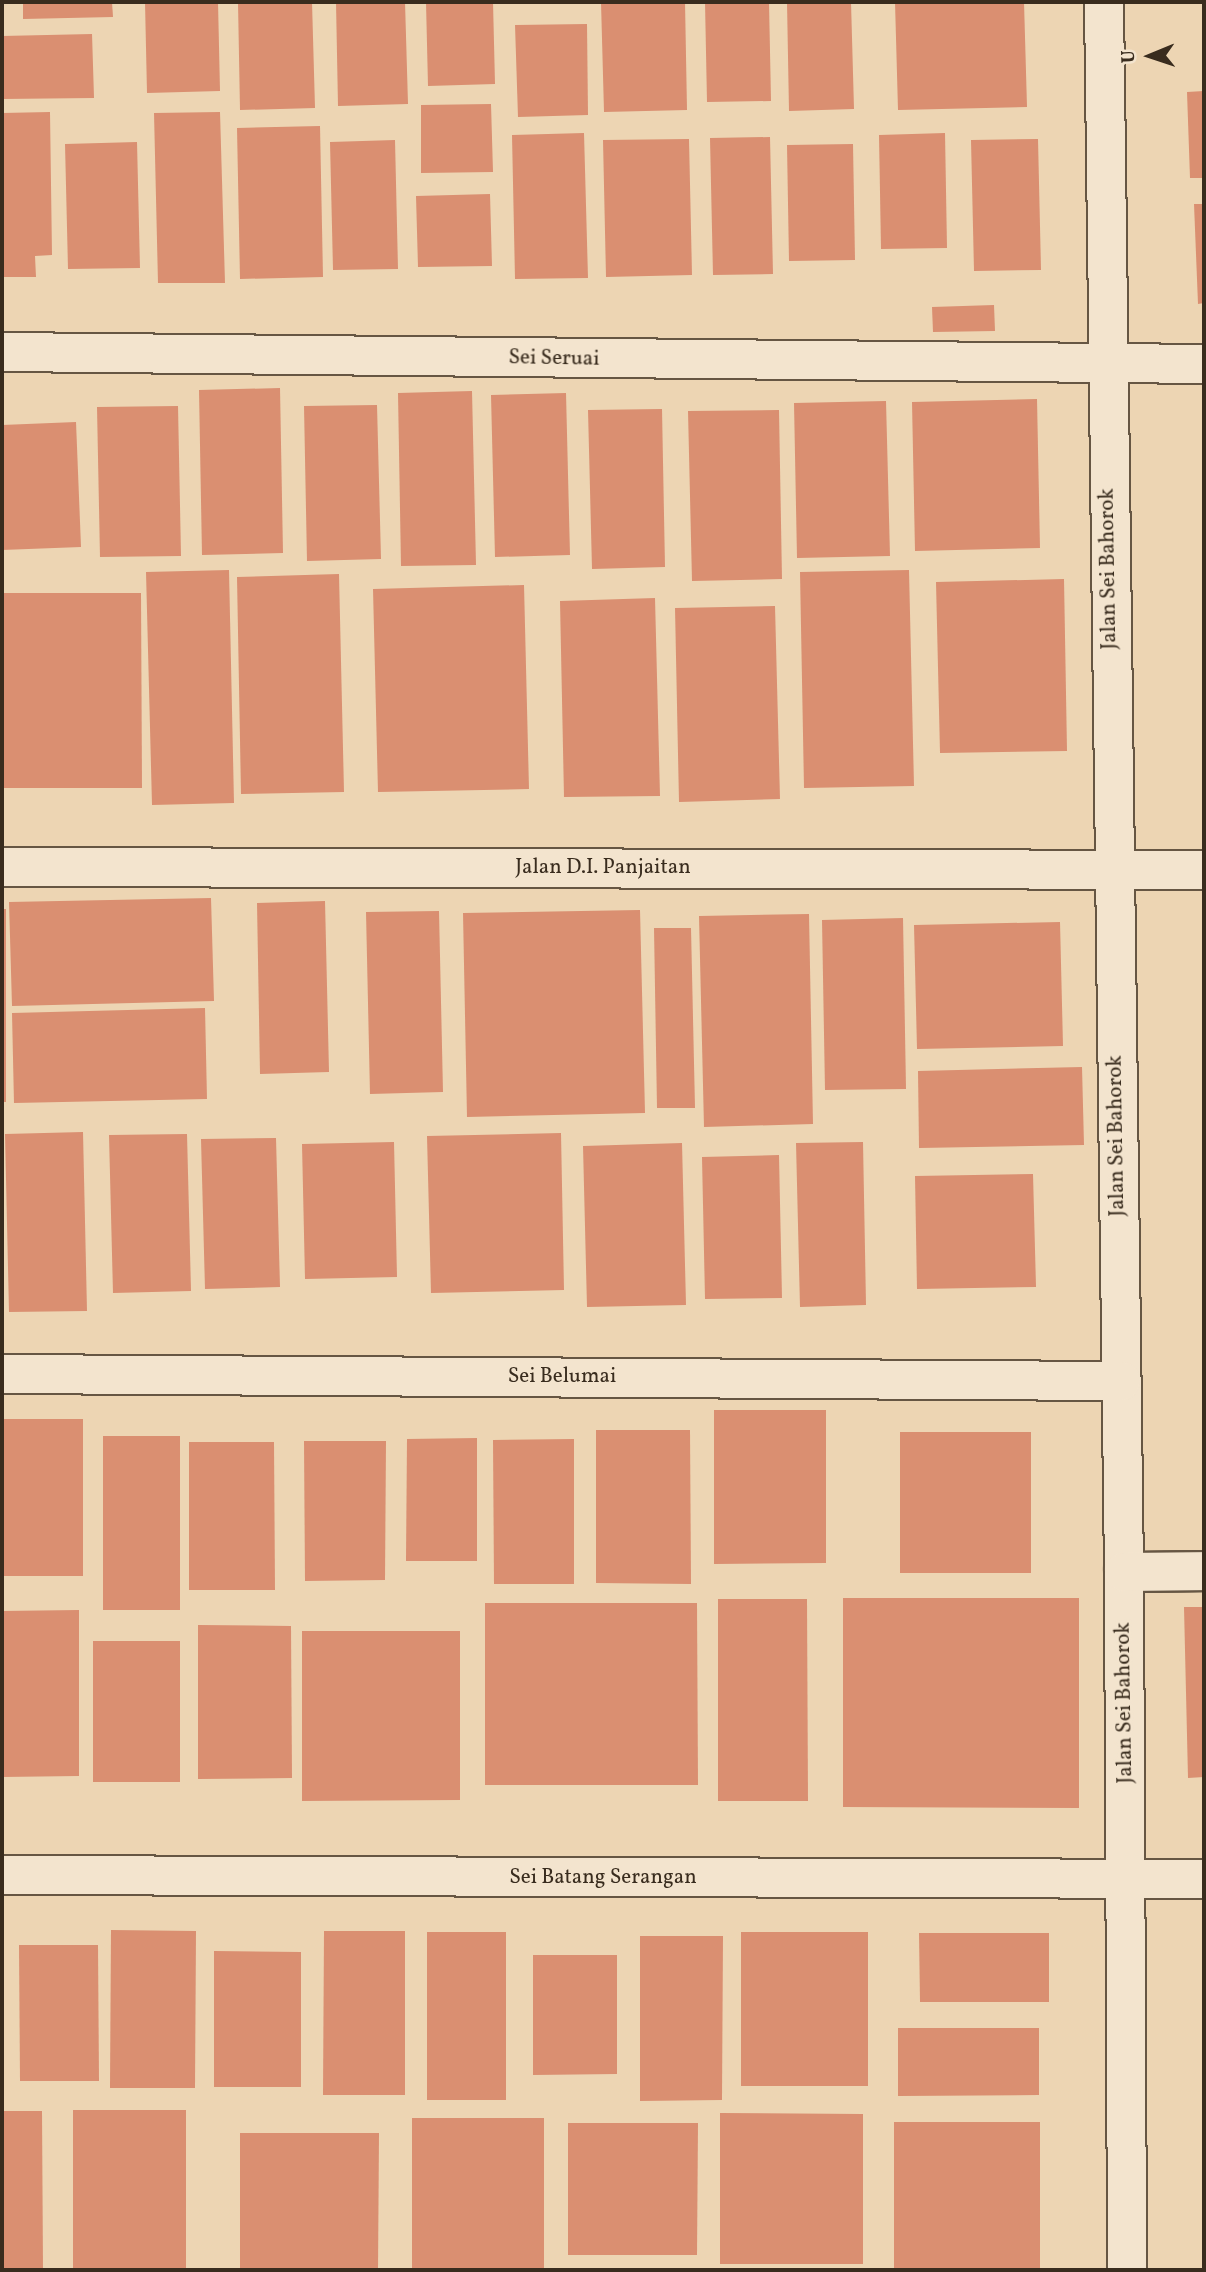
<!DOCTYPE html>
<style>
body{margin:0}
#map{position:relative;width:1206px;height:2272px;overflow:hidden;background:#edd5b3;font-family:Vollkorn,serif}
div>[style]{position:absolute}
.building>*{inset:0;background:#da8f71}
.roads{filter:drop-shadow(2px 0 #665643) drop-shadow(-2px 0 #665643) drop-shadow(0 2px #665643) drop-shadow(0 -2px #665643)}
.minor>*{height:38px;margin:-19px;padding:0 19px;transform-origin:19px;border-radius:19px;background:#f3e4ce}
span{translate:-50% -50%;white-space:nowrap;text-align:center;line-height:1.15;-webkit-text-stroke:5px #f3e4ce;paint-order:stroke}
.street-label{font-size:21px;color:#392c1e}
.frame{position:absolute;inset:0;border:4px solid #392c1e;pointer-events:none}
.north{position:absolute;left:1115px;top:21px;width:70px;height:70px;-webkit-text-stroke:5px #f3e4ce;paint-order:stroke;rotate:268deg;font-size:19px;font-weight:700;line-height:28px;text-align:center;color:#392c1e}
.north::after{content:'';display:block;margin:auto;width:24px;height:32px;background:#392c1e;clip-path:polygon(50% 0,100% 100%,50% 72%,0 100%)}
</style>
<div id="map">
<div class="building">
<div style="clip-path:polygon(23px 2px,112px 2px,113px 17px,23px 19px)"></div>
<div style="clip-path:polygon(145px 2px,218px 2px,220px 91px,147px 93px)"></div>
<div style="clip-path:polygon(238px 2px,312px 2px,315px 108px,240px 110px)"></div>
<div style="clip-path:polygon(336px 2px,405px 2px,408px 104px,338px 106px)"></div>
<div style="clip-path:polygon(426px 2px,493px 2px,495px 84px,428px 86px)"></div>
<div style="clip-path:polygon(601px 2px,685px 2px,687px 110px,604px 112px)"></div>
<div style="clip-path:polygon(705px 2px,769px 2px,771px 101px,707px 102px)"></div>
<div style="clip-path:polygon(787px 2px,851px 2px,854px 109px,789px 111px)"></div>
<div style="clip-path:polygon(895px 2px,1024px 2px,1027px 107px,898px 110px)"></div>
<div style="clip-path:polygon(587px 24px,588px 115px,518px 117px,515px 25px)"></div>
<div style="clip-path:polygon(92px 34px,94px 98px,2px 99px,2px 36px)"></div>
<div style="clip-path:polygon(1204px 91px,1204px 178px,1190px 178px,1187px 92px)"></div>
<div style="clip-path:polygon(491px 104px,493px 172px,421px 173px,421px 105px)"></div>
<div style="clip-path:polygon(50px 112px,52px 255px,35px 256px,36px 277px,2px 277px,2px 113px)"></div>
<div style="clip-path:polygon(220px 112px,225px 283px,158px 283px,154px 113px)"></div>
<div style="clip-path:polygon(320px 126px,323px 277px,240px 279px,237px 128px)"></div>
<div style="clip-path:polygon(584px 133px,588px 278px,515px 279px,512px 135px)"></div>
<div style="clip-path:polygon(945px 133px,947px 248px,881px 249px,879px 135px)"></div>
<div style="clip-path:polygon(770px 137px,773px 274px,713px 275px,710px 138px)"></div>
<div style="clip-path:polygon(689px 139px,692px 275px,606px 277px,603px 140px)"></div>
<div style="clip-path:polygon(1038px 139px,1041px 270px,974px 271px,971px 140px)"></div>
<div style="clip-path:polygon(395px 140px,398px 269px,333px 270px,330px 142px)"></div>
<div style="clip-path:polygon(137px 142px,140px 268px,68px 269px,65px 144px)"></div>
<div style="clip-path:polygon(853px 144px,855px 260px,789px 261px,787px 145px)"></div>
<div style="clip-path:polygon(490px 194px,492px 266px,418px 267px,416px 196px)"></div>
<div style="clip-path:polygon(1194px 204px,1204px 204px,1204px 303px,1198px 304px)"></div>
<div style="clip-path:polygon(994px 305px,995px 331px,933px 332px,932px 307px)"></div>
<div style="clip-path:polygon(280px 388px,283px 553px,202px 555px,199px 390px)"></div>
<div style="clip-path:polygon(472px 391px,476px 565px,401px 566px,398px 393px)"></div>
<div style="clip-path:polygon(566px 393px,570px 555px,495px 557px,491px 395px)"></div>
<div style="clip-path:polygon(1037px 399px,1040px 548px,915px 551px,912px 402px)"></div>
<div style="clip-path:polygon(886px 401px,890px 556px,797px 558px,794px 403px)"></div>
<div style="clip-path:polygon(377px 405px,381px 559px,307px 561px,304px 406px)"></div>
<div style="clip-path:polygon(178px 406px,181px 556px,100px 557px,97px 407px)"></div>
<div style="clip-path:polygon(662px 409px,665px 567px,592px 569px,588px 410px)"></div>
<div style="clip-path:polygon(779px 410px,782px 579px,692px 581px,688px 411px)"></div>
<div style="clip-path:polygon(76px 422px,81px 547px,2px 550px,2px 425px)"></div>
<div style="clip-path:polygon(229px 570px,234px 803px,152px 805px,146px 572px)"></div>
<div style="clip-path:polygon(909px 570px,914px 786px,804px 788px,800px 572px)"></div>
<div style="clip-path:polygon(339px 574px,344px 792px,241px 794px,237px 577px)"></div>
<div style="clip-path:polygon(1064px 579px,1067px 751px,940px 753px,936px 582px)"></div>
<div style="clip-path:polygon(524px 585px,529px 789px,378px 792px,373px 589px)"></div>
<div style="clip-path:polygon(2px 593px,141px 593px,142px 788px,2px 788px)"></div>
<div style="clip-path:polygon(655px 598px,660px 796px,564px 797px,560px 601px)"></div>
<div style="clip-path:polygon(775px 606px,780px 799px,679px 802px,675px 608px)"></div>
<div style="clip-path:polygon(211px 898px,214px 1001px,12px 1006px,9px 902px)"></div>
<div style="clip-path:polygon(325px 901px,329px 1072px,260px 1074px,257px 903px)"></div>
<div style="clip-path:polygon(2px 909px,6px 909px,6px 1102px,2px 1102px)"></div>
<div style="clip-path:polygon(640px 910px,645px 1113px,467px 1117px,463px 913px)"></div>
<div style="clip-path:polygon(439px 911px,443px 1092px,370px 1094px,366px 912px)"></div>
<div style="clip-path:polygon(809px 914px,813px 1124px,704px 1127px,699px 916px)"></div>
<div style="clip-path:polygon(903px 918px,906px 1089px,825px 1090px,822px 920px)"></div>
<div style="clip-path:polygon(1060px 922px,1063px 1046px,917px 1049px,914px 925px)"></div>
<div style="clip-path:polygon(654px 928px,691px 928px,695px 1108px,657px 1108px)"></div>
<div style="clip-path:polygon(205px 1008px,207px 1099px,14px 1103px,12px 1013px)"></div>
<div style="clip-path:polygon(1082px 1067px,1084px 1145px,919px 1148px,918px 1071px)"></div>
<div style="clip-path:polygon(83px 1132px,87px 1311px,9px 1312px,5px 1134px)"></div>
<div style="clip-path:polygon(561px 1133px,564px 1290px,431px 1293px,427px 1136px)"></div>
<div style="clip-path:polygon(187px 1134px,191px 1291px,113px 1293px,109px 1135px)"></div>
<div style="clip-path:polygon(276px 1138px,280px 1287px,205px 1289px,201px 1139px)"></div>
<div style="clip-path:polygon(394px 1142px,397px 1277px,305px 1279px,302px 1144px)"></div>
<div style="clip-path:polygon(863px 1142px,866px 1305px,800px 1307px,796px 1143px)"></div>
<div style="clip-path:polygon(682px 1143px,686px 1305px,587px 1307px,583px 1146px)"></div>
<div style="clip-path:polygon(779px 1155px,782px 1298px,705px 1299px,702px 1157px)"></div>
<div style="clip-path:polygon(1033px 1174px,1036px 1287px,917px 1289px,915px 1176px)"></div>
<div style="clip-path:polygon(714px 1410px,826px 1410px,826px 1563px,714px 1564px)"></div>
<div style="clip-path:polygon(2px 1419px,83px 1419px,83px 1576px,2px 1576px)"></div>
<div style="clip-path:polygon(596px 1430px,690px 1430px,691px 1584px,596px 1583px)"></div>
<div style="clip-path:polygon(900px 1432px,1031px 1432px,1031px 1573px,900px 1573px)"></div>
<div style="clip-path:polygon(103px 1436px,180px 1436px,180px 1610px,103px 1610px)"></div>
<div style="clip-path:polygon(477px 1438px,477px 1561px,406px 1561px,407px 1439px)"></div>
<div style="clip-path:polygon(574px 1439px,574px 1584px,494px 1584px,493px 1440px)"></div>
<div style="clip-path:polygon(304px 1441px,386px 1441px,385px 1580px,305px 1581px)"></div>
<div style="clip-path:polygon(189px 1442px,274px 1442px,275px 1590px,189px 1590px)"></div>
<div style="clip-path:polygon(843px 1598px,1079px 1598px,1079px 1808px,843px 1807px)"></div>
<div style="clip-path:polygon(718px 1599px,807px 1599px,808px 1801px,718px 1801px)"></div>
<div style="clip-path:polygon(485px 1603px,697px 1603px,698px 1785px,485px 1785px)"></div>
<div style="clip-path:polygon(1184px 1607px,1204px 1607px,1204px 1777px,1188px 1778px)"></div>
<div style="clip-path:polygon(79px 1610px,79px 1776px,2px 1777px,2px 1611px)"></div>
<div style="clip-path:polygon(198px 1625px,291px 1626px,292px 1778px,198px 1779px)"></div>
<div style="clip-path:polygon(302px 1631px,460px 1631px,460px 1800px,302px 1801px)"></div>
<div style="clip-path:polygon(93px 1641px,180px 1641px,180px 1782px,93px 1782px)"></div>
<div style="clip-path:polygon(111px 1930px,196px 1931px,195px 2088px,110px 2088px)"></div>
<div style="clip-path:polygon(324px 1931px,405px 1931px,405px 2095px,323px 2095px)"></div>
<div style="clip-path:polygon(427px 1932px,506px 1932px,506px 2100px,427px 2100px)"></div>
<div style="clip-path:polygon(741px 1932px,868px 1932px,868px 2086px,741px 2086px)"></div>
<div style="clip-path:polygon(919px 1933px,1049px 1933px,1049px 2002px,920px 2002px)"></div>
<div style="clip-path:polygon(640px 1936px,723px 1936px,722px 2100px,640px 2101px)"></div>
<div style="clip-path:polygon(19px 1945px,98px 1945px,99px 2081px,20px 2081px)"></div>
<div style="clip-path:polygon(214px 1951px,301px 1952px,301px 2087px,214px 2087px)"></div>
<div style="clip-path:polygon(533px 1955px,617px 1955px,617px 2074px,533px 2075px)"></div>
<div style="clip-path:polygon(898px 2028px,1039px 2028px,1039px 2095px,898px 2096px)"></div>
<div style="clip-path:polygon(73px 2110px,186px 2110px,186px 2270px,73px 2270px)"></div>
<div style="clip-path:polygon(2px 2111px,42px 2111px,43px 2270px,2px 2270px)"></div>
<div style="clip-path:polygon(720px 2113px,863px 2114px,863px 2264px,720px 2264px)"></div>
<div style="clip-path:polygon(412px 2118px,544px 2118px,544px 2270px,412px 2270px)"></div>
<div style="clip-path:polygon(894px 2122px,1040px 2122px,1040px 2270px,894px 2270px)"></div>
<div style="clip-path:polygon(568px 2123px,698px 2123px,697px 2255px,568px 2255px)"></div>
<div style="clip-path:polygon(240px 2133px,379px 2133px,378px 2270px,240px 2270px)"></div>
</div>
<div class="roads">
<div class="minor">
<div style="left:1104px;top:2px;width:1570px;rotate:89.27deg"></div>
<div style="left:1124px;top:1572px;width:698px;rotate:89.75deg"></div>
<div style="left:2px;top:352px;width:1202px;rotate:0.57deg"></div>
<div style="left:2px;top:867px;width:1202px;rotate:0.14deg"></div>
<div style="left:2px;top:1374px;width:1119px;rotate:0.36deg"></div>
<div style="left:1124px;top:1572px;width:80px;rotate:-0.7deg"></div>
<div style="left:2px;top:1875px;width:1202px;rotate:0.19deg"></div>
</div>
</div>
<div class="street-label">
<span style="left:554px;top:359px;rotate:1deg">Sei Seruai</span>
<span style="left:1109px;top:569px;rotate:-91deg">Jalan Sei Bahorok</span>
<span style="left:603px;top:868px">Jalan D.I. Panjaitan</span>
<span style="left:1117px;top:1136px;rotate:-91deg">Jalan Sei Bahorok</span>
<span style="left:562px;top:1377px">Sei Belumai</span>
<span style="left:1125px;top:1703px;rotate:-91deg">Jalan Sei Bahorok</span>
<span style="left:603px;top:1878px">Sei Batang Serangan</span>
</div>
<div class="frame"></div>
<div class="north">U</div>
</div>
